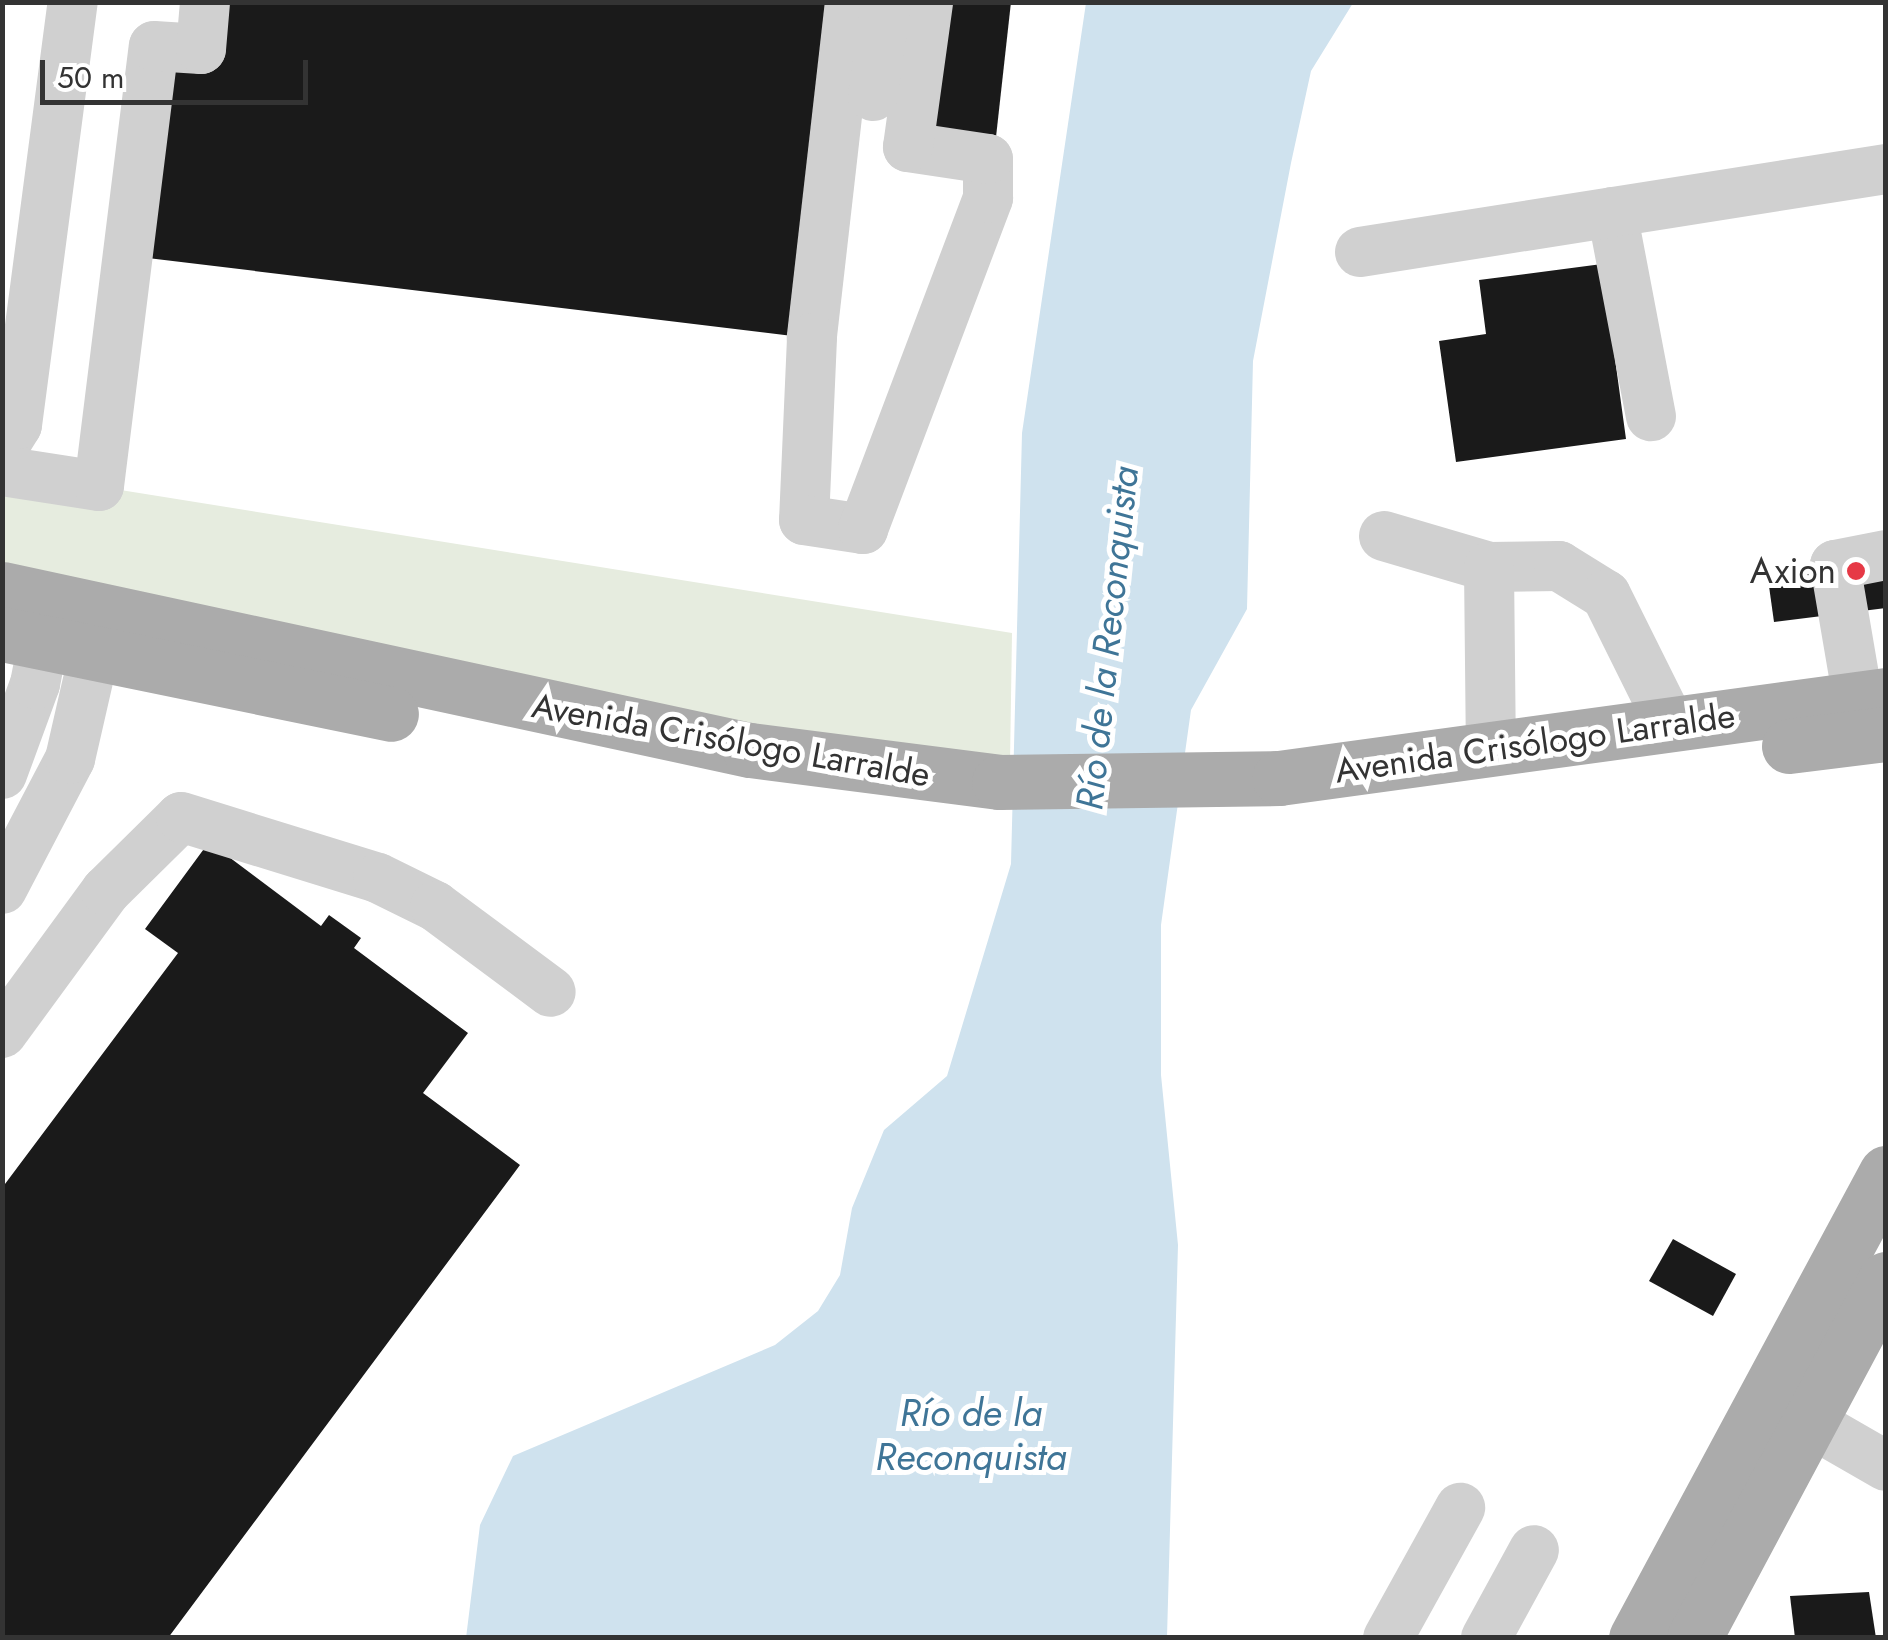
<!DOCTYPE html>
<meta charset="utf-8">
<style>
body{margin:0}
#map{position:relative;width:1888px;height:1640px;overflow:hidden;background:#fff;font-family:Jost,sans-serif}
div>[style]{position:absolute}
.green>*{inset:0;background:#e6ecdf}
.water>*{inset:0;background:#cfe2ee}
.building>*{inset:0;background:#1a1a1a}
.minor>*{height:50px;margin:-25px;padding:0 25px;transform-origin:25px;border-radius:25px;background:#d0d0d0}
.major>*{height:55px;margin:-27.5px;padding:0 27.5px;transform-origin:27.5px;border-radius:27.5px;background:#ababab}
.dots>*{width:28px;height:28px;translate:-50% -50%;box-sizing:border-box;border:5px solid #fff;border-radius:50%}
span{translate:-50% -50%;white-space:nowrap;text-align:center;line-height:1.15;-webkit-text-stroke:10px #fff;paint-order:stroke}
.poi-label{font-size:35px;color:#333}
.right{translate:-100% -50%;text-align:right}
.street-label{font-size:35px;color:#333}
.water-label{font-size:38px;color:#3f7597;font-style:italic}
.frame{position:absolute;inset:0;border:5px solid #333;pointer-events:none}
.scale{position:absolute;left:40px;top:60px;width:268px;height:45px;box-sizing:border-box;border:5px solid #333;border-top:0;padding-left:12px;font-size:30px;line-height:35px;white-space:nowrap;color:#333;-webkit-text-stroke:8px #fff;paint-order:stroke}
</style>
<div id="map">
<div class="green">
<div style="clip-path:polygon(2px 471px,1012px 633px,1010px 763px,887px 753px,3px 568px)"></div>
</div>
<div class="water">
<div style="clip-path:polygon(1086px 3px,1353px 3px,1311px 71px,1291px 163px,1253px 361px,1247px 609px,1191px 710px,1161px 925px,1161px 1075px,1178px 1245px,1167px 1637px,466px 1638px,480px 1525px,513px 1456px,775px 1345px,818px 1311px,840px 1275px,852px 1208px,884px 1130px,947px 1076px,1011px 864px,1022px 433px)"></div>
</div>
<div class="building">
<div style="clip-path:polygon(208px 2px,848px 2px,809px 338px,131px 256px,155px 49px)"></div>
<div style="clip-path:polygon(931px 2px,1011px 2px,994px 155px,914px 146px)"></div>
<div style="clip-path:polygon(1602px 264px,1626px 439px,1456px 462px,1439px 341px,1486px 334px,1479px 280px)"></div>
<div style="clip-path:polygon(1886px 564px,1886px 608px,1774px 622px,1768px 579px)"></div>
<div style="clip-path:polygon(209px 842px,321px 926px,329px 915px,361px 938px,354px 948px,468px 1033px,423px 1093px,520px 1165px,168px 1638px,2px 1638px,2px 1188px,178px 953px,145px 929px)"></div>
<div style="clip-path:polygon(1673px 1239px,1736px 1274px,1713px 1316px,1649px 1281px)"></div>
<div style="clip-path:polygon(1869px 1592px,1876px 1638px,1795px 1638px,1790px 1596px)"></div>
</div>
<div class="minor">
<div style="left:850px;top:2px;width:338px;rotate:96.5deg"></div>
<div style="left:812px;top:338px;width:182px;rotate:92.5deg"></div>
<div style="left:804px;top:520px;width:60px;rotate:8.7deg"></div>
<div style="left:863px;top:529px;width:354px;rotate:-69.3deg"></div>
<div style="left:988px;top:198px;width:39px;rotate:-90deg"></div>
<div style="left:988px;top:159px;width:81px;rotate:-171.5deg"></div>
<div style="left:908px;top:147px;width:146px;rotate:-82.1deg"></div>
<div style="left:873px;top:96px;width:95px;rotate:-82.1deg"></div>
<div style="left:1612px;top:212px;width:208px;rotate:79.2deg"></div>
<div style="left:1360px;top:252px;width:533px;rotate:-8.97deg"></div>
<div style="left:2px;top:449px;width:28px;rotate:-58deg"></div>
<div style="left:17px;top:425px;width:427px;rotate:-82.5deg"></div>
<div style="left:2px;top:471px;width:98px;rotate:8.8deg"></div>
<div style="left:99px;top:486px;width:443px;rotate:-82.9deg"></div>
<div style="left:154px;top:46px;width:47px;rotate:3.7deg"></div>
<div style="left:201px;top:49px;width:47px;rotate:-85.1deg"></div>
<div style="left:1384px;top:536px;width:109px;rotate:16.4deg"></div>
<div style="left:1489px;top:567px;width:70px;rotate:-0.8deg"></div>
<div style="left:1559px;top:566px;width:55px;rotate:31.7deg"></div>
<div style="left:1606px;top:595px;width:144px;rotate:63.6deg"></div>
<div style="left:1489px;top:567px;width:181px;rotate:89.4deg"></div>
<div style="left:1858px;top:699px;width:136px;rotate:-99.7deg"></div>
<div style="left:1835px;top:565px;width:52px;rotate:-11.1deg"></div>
<div style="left:2px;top:774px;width:96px;rotate:-69.9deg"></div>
<div style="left:35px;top:684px;width:84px;rotate:-79deg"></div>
<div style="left:2px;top:889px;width:147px;rotate:-62.4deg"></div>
<div style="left:70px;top:759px;width:148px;rotate:-77.1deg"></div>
<div style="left:2px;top:1033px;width:176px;rotate:-53.8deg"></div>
<div style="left:106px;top:891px;width:105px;rotate:-44.6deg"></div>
<div style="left:181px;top:817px;width:206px;rotate:17.2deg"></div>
<div style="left:378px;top:878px;width:64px;rotate:26.2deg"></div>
<div style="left:435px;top:906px;width:144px;rotate:36.6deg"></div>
<div style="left:1773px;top:1401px;width:130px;rotate:29.9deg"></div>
<div style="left:1388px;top:1638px;width:149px;rotate:-61deg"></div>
<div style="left:1486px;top:1638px;width:100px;rotate:-61.4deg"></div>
</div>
<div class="major">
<div style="left:2px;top:589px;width:765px;rotate:12.15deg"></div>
<div style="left:750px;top:750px;width:251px;rotate:7.3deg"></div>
<div style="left:999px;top:782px;width:280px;rotate:-0.8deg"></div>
<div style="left:1279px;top:778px;width:613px;rotate:-7.79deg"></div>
<div style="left:2px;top:634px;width:397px;rotate:11.6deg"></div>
<div style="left:1789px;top:746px;width:98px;rotate:-7.1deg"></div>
<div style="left:1636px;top:1638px;width:528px;rotate:-61.74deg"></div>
<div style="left:1694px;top:1638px;width:407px;rotate:-61.9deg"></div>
</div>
<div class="dots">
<div style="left:1856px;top:571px;background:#e63946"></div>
</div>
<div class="poi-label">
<span class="right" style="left:1836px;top:571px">Axion</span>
</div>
<div class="street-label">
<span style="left:731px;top:740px;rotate:10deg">Avenida Crisólogo Larralde</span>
<span style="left:1535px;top:743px;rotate:-8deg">Avenida Crisólogo Larralde</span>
</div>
<div class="water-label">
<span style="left:1107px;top:638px;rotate:-84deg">Río de la Reconquista</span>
<span style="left:971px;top:1435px">Río de la<br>Reconquista</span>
</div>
<div class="frame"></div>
<div class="scale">50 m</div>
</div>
